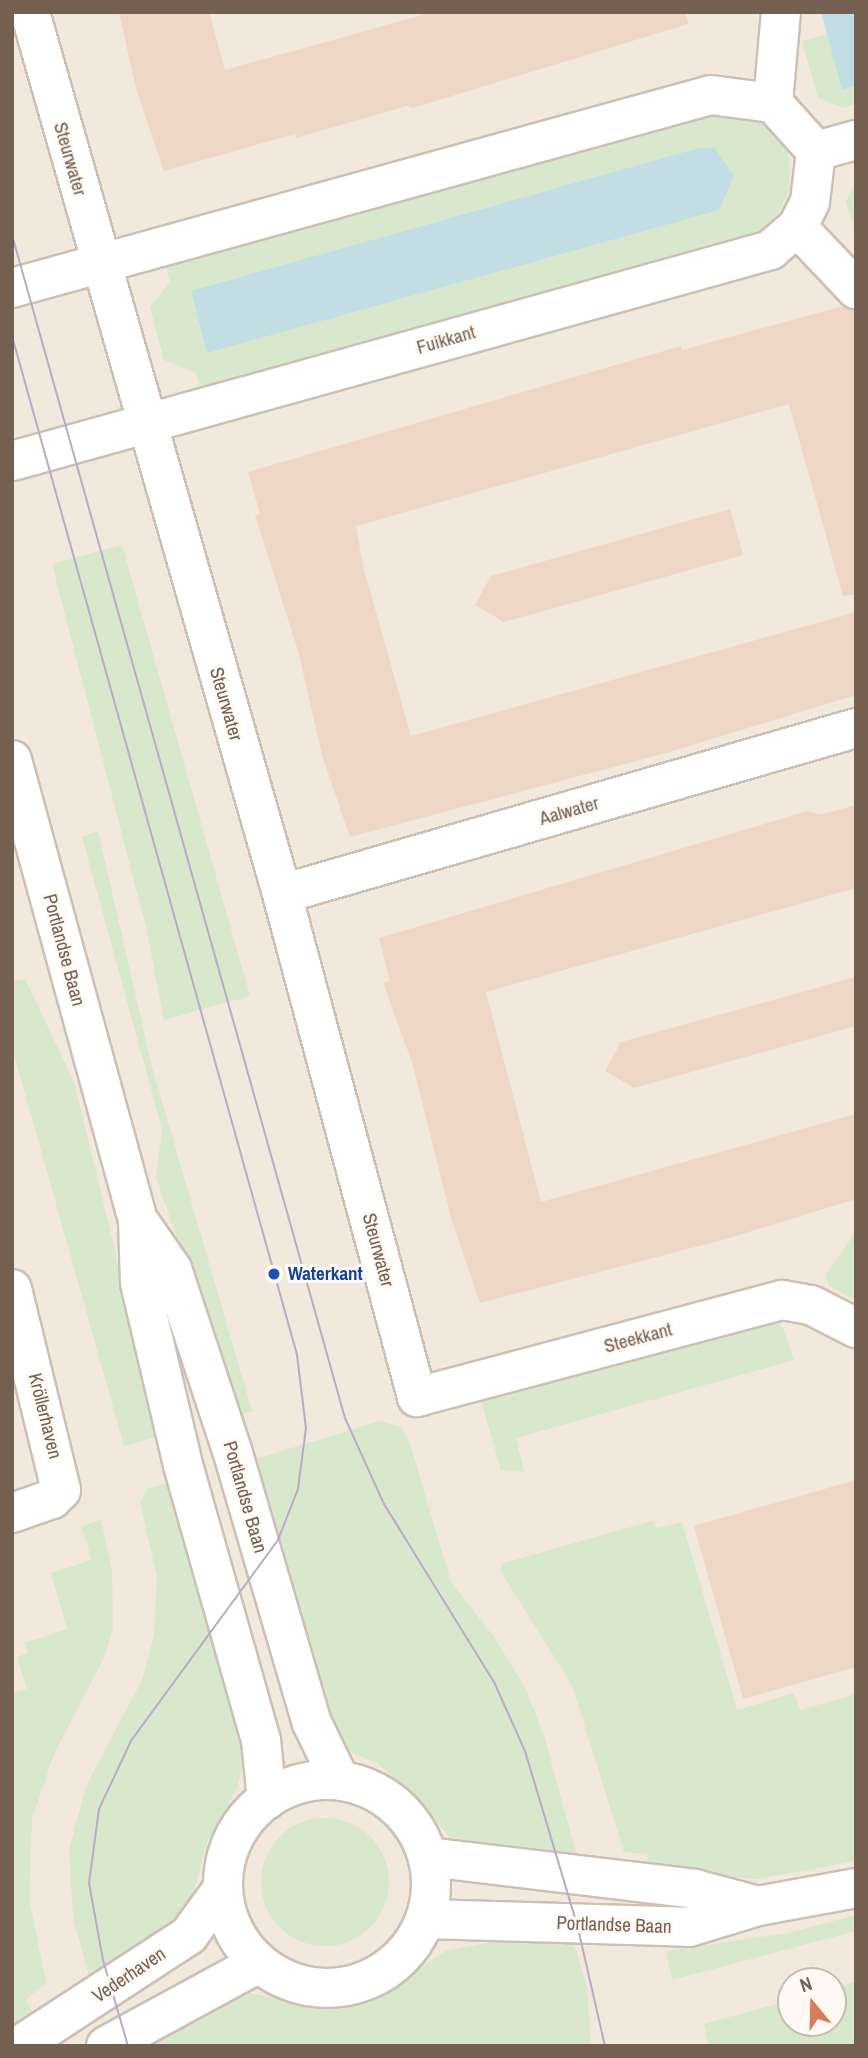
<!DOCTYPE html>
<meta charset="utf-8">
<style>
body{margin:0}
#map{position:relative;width:868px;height:2058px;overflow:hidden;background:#fbf6ed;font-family:"Archivo Narrow",sans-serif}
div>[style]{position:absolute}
.residential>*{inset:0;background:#f2e8dc}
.green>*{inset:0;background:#d7e8cc}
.round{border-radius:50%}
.water>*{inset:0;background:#c2dee4}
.building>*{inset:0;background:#eed7c7}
.roads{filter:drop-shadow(2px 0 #cdbfb3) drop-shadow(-2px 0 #cdbfb3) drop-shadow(0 2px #cdbfb3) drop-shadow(0 -2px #cdbfb3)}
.street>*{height:38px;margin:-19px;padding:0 19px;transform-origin:19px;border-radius:19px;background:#fff}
.secondary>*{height:38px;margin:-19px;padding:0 19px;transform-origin:19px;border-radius:19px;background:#fff}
.secondary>.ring{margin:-19px;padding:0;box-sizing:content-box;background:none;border:38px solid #fff;border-radius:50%}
.tram>*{height:2px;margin:-1px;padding:0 1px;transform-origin:1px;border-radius:1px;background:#baabc5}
.dots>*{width:19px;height:19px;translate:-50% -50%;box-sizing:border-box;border:4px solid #fefaf3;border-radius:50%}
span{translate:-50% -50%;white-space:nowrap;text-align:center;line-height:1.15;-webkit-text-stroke:6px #fefaf3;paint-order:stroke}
.street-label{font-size:19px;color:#755f51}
.transit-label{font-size:19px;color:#164399;font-weight:700}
.left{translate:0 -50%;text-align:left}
.frame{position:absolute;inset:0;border:14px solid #755f51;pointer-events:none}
.north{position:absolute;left:777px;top:1967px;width:70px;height:70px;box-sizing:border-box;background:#fefaf3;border:2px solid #c7bcb2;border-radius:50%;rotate:341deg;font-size:19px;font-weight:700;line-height:28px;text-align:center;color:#755f51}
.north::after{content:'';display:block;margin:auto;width:24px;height:32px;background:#d87c5f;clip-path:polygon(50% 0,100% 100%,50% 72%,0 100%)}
</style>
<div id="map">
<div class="residential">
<div style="clip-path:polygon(evenodd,12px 12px,856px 12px,856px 2046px,12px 2046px,12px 12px,791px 1981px,833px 1981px,833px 2023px,791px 2023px,791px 1981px)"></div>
</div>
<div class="green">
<div style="clip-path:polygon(827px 34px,842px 90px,856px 85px,856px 104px,844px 108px,818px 98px,802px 41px)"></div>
<div style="clip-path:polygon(713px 113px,755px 115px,788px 146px,790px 189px,779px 212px,762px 230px,200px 387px,196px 373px,164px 360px,150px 307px,170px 282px,166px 266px)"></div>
<div style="clip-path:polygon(856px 183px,856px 236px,846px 201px)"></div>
<div style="clip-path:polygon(122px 545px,250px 996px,164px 1020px,147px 931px,52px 564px)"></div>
<div style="clip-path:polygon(98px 831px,152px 1067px,252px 1411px,238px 1415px,156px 1177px,162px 1129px,82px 837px)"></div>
<div style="clip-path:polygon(25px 979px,74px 1082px,160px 1436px,124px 1446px,12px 1047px,12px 981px)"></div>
<div style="clip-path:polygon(856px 1231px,856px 1301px,829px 1286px,826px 1275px)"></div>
<div style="clip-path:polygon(779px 1317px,794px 1360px,516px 1438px,524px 1472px,501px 1470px,481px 1400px)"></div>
<div style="clip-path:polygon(380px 1421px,400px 1427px,408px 1437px,451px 1582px,494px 1637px,526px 1689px,545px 1739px,577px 1857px,453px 1842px,420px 1802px,379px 1764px,348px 1751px,316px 1695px,252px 1460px)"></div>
<div style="clip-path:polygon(173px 1481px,244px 1744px,242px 1769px,237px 1789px,208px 1841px,191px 1900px,173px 1924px,90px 1980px,73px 1917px,69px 1850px,86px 1786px,142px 1680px,154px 1635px,157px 1577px,140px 1502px,147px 1489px)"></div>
<div style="clip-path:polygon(101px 1520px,112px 1570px,113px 1628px,105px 1656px,54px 1754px,32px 1819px,29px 1898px,46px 1983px,25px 2000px,35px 2015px,12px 2030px,12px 1693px,27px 1689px,17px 1657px,28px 1653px,25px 1643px,67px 1629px,51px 1573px,92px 1560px,81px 1526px)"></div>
<div style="clip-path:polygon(652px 1521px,657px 1528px,682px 1522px,737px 1710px,794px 1693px,800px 1710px,856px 1694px,856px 1861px,756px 1879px,646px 1868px,648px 1854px,624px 1852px,572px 1685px,501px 1572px,501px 1564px)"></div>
<div class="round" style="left:261px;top:1818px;width:128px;height:128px"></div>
<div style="clip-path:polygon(856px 1915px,856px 1931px,672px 1980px,666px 1951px,788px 1933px)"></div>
<div style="clip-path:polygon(495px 1941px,574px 1944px,587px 1986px,591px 2046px,139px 2046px,228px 1995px,247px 1993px,314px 2005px,356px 2003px,392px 1988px,445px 1951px)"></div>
<div style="clip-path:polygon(856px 1982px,856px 2046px,709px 2046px,704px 2024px,791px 2000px,791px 2023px,833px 2023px,833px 1988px)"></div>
</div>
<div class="water">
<div style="clip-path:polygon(821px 12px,856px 12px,856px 85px,842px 90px)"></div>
<div style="clip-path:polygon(699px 148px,715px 148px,734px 176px,719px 210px,207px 353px,191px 291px)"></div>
</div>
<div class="building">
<div style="clip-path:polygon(119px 12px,209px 12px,225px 70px,433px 12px,686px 12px,688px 24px,413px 108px,407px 106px,296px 138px,295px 134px,164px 171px,136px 89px)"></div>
<div style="clip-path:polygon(843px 306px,856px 310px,856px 594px,843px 596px,789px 404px,356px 526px,363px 566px,411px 736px,856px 612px,856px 695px,666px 753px,350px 837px,322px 755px,299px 654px,255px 515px,260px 514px,248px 472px,681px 346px,682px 350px)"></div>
<div style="clip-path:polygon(730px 509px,743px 555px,504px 622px,475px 605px,491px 576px)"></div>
<div style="clip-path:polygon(856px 805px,856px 888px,486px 992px,541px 1202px,856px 1114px,856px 1199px,726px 1239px,480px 1303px,452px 1221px,412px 1062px,383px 983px,390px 981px,379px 938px,808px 811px,819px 815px)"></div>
<div style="clip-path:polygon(856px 977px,856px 1026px,634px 1088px,605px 1071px,621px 1042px)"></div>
<div style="clip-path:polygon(856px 1480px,856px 1667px,743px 1699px,694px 1526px)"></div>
</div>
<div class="roads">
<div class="street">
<div style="left:30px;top:12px;width:917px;rotate:74.05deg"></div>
<div style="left:282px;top:894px;width:521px;rotate:74.98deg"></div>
<div style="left:417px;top:1397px;width:378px;rotate:-14.9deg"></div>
<div style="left:782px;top:1300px;width:29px;rotate:10deg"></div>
<div style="left:811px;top:1305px;width:51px;rotate:27.1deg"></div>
<div style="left:773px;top:103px;width:91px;rotate:-85deg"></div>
<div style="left:816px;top:151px;width:41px;rotate:-15.4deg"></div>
<div style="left:797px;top:227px;width:86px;rotate:46.4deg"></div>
<div style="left:12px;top:288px;width:725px;rotate:-15.44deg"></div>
<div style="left:711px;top:95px;width:63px;rotate:7.4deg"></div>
<div style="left:773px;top:103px;width:64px;rotate:48.1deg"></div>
<div style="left:816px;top:151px;width:51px;rotate:96.7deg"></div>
<div style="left:810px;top:202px;width:28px;rotate:117deg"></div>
<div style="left:797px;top:227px;width:35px;rotate:139deg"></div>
<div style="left:771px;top:250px;width:788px;rotate:164.46deg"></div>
<div style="left:282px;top:894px;width:598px;rotate:-16.13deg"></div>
<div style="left:12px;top:1289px;width:207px;rotate:76.3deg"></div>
<div style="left:61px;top:1490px;width:13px;rotate:135deg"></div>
<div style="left:52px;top:1499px;width:42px;rotate:160.7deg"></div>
<div style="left:19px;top:2046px;width:203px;rotate:-33.1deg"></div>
<div style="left:189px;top:1935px;width:58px;rotate:-54.1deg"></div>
<div style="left:106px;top:2046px;width:174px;rotate:-28.5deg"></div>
</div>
<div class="secondary">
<div style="left:12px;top:760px;width:477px;rotate:74.7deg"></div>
<div style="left:138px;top:1220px;width:63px;rotate:88.2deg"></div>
<div style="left:140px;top:1283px;width:187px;rotate:76.7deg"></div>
<div style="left:183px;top:1465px;width:286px;rotate:74.2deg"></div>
<div style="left:261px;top:1740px;width:60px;rotate:84.3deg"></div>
<div style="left:138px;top:1220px;width:60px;rotate:55.2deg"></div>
<div style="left:172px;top:1269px;width:191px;rotate:71.7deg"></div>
<div style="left:232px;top:1450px;width:284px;rotate:73.7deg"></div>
<div style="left:312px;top:1723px;width:64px;rotate:64.2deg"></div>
<div class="ring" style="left:223px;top:1780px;width:170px;height:170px"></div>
<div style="left:428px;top:1857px;width:269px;rotate:6.8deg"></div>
<div style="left:695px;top:1889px;width:65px;rotate:15.1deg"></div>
<div style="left:426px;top:1919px;width:263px;rotate:1.7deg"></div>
<div style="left:689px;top:1927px;width:72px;rotate:-16.9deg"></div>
<div style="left:758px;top:1906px;width:100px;rotate:-10.4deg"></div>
</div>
</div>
<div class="tram">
<div style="left:12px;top:235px;width:1229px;rotate:74.28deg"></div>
<div style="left:345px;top:1418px;width:94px;rotate:65.6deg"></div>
<div style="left:384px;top:1504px;width:209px;rotate:58.3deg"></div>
<div style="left:494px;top:1682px;width:76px;rotate:65.8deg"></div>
<div style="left:525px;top:1751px;width:181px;rotate:73.3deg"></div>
<div style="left:577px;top:1924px;width:125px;rotate:77.1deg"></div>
<div style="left:12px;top:336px;width:1058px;rotate:74.37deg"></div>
<div style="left:297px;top:1355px;width:74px;rotate:83deg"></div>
<div style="left:306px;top:1428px;width:62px;rotate:97.5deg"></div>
<div style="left:298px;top:1489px;width:55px;rotate:111.4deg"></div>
<div style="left:278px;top:1540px;width:249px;rotate:126.2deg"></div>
<div style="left:131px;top:1741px;width:75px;rotate:115.2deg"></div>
<div style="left:99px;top:1809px;width:75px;rotate:97.7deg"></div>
<div style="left:89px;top:1883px;width:78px;rotate:79.7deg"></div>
<div style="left:103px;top:1960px;width:90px;rotate:73.8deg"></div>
</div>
<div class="dots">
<div style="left:274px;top:1274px;background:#1a4fb4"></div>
</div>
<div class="street-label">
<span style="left:70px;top:159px;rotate:74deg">Steurwater</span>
<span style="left:446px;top:340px;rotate:-16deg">Fuikkant</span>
<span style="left:226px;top:704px;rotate:74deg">Steurwater</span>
<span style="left:569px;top:811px;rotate:-16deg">Aalwater</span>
<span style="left:64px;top:950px;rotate:75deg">Portlandse Baan</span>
<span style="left:378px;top:1250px;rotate:75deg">Steurwater</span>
<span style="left:638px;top:1338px;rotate:-15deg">Steekkant</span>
<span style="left:45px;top:1416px;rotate:76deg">Kröllerhaven</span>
<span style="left:245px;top:1497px;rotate:74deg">Portlandse Baan</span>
<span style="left:614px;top:1925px;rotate:2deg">Portlandse Baan</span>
<span style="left:129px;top:1975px;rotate:-34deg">Vederhaven</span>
</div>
<div class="transit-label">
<span class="left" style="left:288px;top:1274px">Waterkant</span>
</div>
<div class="frame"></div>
<div class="north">N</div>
</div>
